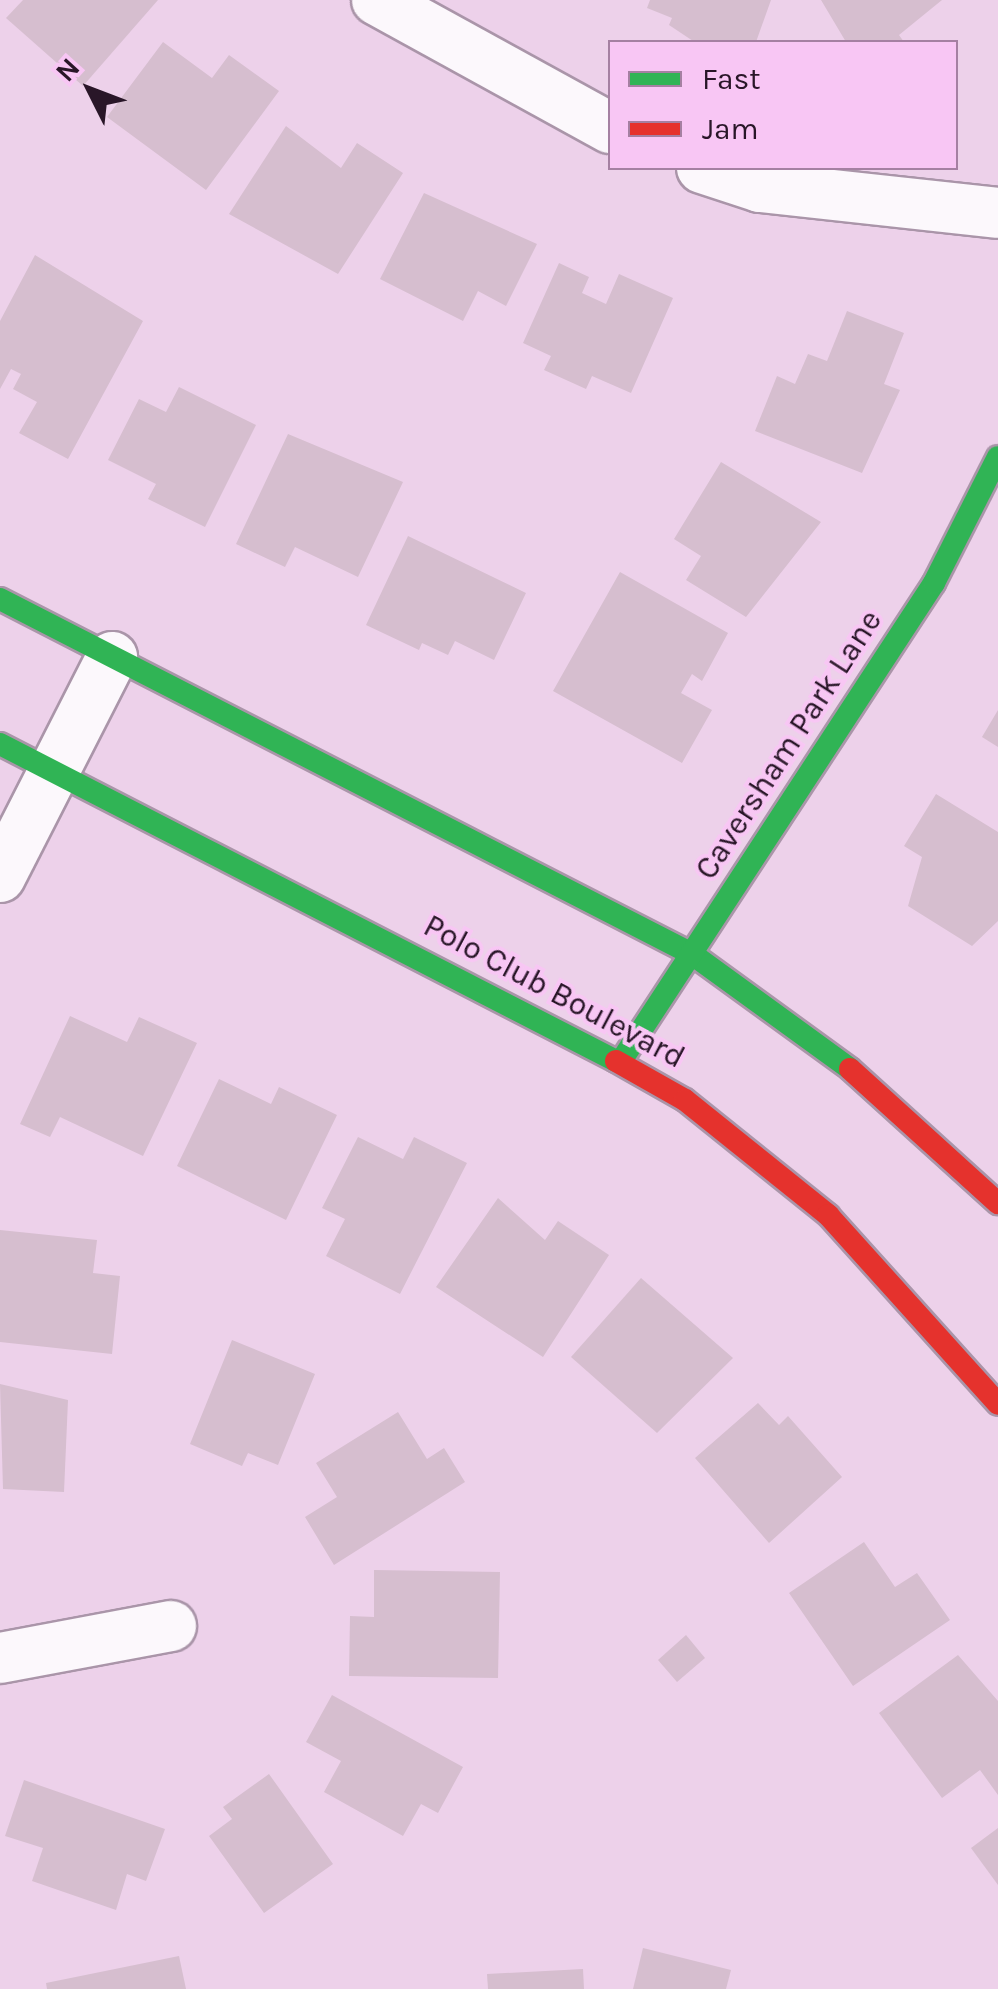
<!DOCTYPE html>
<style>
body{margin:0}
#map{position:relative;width:998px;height:1989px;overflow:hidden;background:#edd1ea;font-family:Karla,sans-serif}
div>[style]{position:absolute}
.building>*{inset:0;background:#d6becf}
.roads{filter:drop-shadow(2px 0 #aa95a9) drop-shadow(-2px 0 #aa95a9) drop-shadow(0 2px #aa95a9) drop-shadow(0 -2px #aa95a9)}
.street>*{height:50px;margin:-25px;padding:0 25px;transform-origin:25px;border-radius:25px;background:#fcf8fc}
.fast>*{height:22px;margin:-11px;padding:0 11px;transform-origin:11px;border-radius:11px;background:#30b455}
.jam>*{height:22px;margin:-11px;padding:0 11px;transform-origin:11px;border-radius:11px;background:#e5322d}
span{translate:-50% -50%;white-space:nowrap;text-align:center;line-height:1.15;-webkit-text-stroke:8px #f8c6f4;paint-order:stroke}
.street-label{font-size:32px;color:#291628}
.legend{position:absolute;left:608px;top:40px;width:350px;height:130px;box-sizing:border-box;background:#f8c6f4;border:2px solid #a580a2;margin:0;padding:12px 18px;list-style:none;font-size:30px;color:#291628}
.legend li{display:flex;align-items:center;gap:20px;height:50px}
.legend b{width:50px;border:2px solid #a580a2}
.north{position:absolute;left:40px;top:40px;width:100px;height:100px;-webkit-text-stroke:8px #f8c6f4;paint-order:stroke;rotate:312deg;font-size:28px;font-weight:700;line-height:40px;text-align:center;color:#291628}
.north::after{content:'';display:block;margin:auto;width:35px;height:45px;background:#291628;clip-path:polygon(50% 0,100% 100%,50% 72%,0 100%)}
</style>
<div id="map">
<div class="building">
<div style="clip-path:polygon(23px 0,158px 0,83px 86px,6px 18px)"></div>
<div style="clip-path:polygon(650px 0,771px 0,756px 42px,693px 41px,669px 25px,672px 18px,647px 8px)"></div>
<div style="clip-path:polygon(821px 0,942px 0,899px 35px,904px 42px,846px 42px)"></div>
<div style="clip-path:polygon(163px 42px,212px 78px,229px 55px,279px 91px,206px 190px,107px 117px)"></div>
<div style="clip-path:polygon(286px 126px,341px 168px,357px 143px,403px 173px,338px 274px,229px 214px)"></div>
<div style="clip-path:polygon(424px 193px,537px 244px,506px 306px,478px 291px,463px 321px,380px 279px)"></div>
<div style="clip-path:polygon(35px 255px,143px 321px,68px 459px,19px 433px,37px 402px,13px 389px,21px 374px,11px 369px,0 389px,0 321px)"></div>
<div style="clip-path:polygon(559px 263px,589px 277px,582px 293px,606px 304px,619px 274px,673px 298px,631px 393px,592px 376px,586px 389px,544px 370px,551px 356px,523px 343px)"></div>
<div style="clip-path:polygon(847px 311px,904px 333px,884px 384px,900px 390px,862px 473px,755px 431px,777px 376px,795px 384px,808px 354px,827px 361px)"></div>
<div style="clip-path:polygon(179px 387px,256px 425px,205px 527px,148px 499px,156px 484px,108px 460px,139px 399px,166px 412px)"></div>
<div style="clip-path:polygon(288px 434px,403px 482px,358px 577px,295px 547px,285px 567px,236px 544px)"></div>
<div style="clip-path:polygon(721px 462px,821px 522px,746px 617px,686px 580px,701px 556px,674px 539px)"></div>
<div style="clip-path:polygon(408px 536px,526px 593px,494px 660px,455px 641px,448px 655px,422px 643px,419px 650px,366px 625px)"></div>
<div style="clip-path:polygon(620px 572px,728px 633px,702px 681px,692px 674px,681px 693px,712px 710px,682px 763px,553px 691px)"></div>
<div style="clip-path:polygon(998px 710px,998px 747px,982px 737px)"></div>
<div style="clip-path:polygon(936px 794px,998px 832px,998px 921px,972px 946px,908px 906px,922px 857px,904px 846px)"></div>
<div style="clip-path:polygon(70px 1016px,127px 1042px,139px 1017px,197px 1043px,143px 1156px,60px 1117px,50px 1137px,20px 1124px)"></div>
<div style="clip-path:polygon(219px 1079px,271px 1104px,279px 1087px,337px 1115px,286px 1220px,177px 1166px)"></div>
<div style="clip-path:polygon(358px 1137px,403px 1159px,414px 1137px,467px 1163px,400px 1294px,326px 1256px,345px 1219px,322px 1208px)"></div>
<div style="clip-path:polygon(498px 1198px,545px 1240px,558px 1221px,609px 1255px,543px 1357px,436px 1287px)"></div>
<div style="clip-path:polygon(0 1230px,97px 1240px,93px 1273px,120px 1276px,112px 1354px,0 1342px)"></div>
<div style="clip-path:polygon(641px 1278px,733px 1358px,657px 1433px,571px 1357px)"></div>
<div style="clip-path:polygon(232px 1340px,315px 1374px,278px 1465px,248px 1453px,242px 1466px,190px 1444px)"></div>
<div style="clip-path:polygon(0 1384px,68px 1400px,64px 1492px,3px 1489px)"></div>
<div style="clip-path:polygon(758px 1403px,779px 1425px,788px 1416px,842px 1477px,769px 1543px,695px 1458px)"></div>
<div style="clip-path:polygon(398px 1412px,427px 1459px,444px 1448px,465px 1482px,334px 1565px,305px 1517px,337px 1497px,316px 1463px)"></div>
<div style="clip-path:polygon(864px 1542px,895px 1587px,917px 1573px,950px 1620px,853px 1686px,789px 1593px)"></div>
<div style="clip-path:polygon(374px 1570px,500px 1572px,498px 1678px,349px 1676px,350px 1616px,374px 1617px)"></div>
<div style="clip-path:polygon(686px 1635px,705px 1658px,677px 1682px,658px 1660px)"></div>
<div style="clip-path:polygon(958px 1655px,998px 1701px,998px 1795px,980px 1770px,942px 1798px,879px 1713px)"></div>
<div style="clip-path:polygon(332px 1695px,463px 1767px,438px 1813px,421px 1804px,403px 1836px,324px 1792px,341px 1761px,306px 1742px)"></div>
<div style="clip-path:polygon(269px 1774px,333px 1864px,264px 1913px,209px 1836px,232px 1819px,223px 1807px)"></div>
<div style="clip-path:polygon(24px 1780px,165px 1829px,146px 1881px,127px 1874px,116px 1910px,32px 1881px,43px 1848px,5px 1836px)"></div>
<div style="clip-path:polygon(998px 1828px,998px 1885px,971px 1848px)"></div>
<div style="clip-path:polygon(643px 1948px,731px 1970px,726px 1989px,633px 1989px)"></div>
<div style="clip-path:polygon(179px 1956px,186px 1989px,47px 1989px,46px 1983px)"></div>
<div style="clip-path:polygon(583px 1969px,584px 1989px,488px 1989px,487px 1974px)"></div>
</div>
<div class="roads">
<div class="street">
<div style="left:377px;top:0;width:266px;rotate:28.8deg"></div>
<div style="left:702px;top:168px;width:61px;rotate:18.1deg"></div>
<div style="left:760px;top:187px;width:239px;rotate:6.2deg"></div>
<div style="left:0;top:877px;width:247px;rotate:-63deg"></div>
<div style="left:0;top:1658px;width:174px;rotate:-10.6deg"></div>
</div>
<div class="fast">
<div style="left:0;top:599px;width:778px;rotate:27.16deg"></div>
<div style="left:692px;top:954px;width:195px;rotate:36deg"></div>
<div style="left:0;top:744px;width:693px;rotate:27.23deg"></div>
<div style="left:621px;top:1061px;width:571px;rotate:-56.78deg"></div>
<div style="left:934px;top:583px;width:141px;rotate:-63.1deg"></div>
</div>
<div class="jam">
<div style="left:616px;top:1061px;width:79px;rotate:29.5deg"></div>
<div style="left:685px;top:1100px;width:184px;rotate:38.8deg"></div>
<div style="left:828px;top:1215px;width:254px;rotate:48deg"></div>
<div style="left:850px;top:1069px;width:200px;rotate:42.2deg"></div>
</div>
</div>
<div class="street-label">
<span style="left:789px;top:745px;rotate:-57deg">Caversham Park Lane</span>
<span style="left:554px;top:992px;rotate:28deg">Polo Club Boulevard</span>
</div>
<ul class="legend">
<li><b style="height:12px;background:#30b455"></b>Fast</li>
<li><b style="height:12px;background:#e5322d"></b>Jam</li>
</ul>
<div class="north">N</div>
</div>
